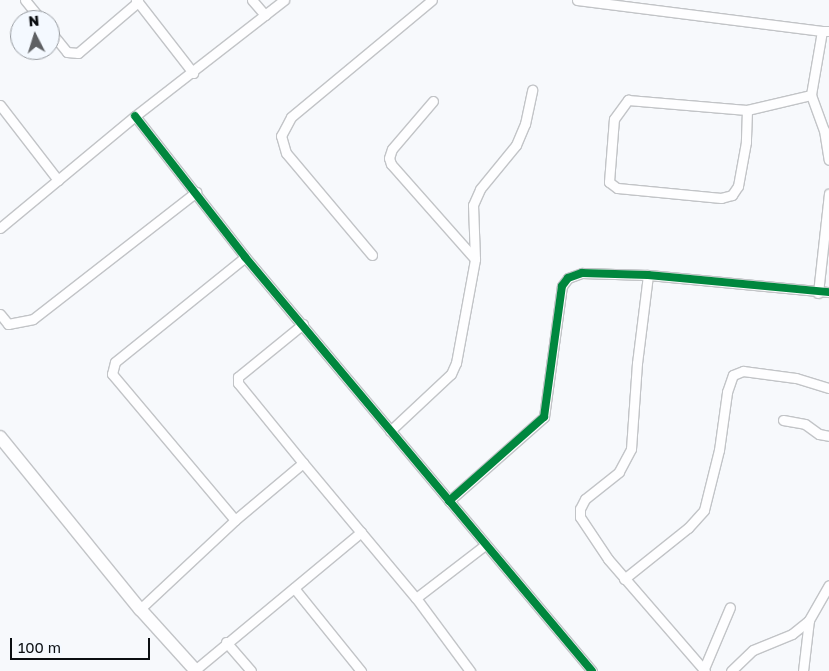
<!DOCTYPE html>
<style>
body{margin:0}
#map{position:relative;width:829px;height:671px;overflow:hidden;background:#f7f9fc;font-family:"Golos Text",sans-serif}
div>[style]{position:absolute}
.roads{filter:drop-shadow(1px 0 #c2c4c7) drop-shadow(-1px 0 #c2c4c7) drop-shadow(0 1px #c2c4c7) drop-shadow(0 -1px #c2c4c7)}
.street>*{height:9px;margin:-4.5px;padding:0 4.5px;transform-origin:4.5px;border-radius:4.5px;background:#fefeff}
.secondary>*{height:12px;margin:-6px;padding:0 6px;transform-origin:6px;border-radius:6px;background:#fefeff}
.cycleway>*{height:8px;margin:-4px;padding:0 4px;transform-origin:4px;border-radius:4px;background:#00873e}
span{translate:-50% -50%;white-space:nowrap;text-align:center;line-height:1.15;-webkit-text-stroke:5px #f4f9ff;paint-order:stroke}
.north{position:absolute;left:10px;top:10px;width:50px;height:50px;box-sizing:border-box;background:#f4f9ff;border:1px solid #979ba0;border-radius:50%;rotate:355deg;font-size:14px;font-weight:700;line-height:20px;text-align:center;color:#0b0e11}
.north::after{content:'';display:block;margin:auto;width:18px;height:22px;background:#5e6063;clip-path:polygon(50% 0,100% 100%,50% 72%,0 100%)}
.scale{position:absolute;left:10px;top:638px;width:140px;height:22px;box-sizing:border-box;border:2px solid #0b0e11;border-top:0;padding-left:6px;font-size:15px;line-height:18px;white-space:nowrap;color:#0b0e11;-webkit-text-stroke:4px #f4f9ff;paint-order:stroke}
</style>
<div id="map">
<div class="roads">
<div class="street">
<div style="left:25px;top:0;width:26px;rotate:51deg"></div>
<div style="left:252px;top:0;width:20px;rotate:49deg"></div>
<div style="left:577px;top:0;width:247px;rotate:7.2deg"></div>
<div style="left:138px;top:2px;width:90px;rotate:52.2deg"></div>
<div style="left:50px;top:31px;width:27px;rotate:51deg"></div>
<div style="left:67px;top:52px;width:11px;rotate:5deg"></div>
<div style="left:78px;top:53px;width:79px;rotate:-40.4deg"></div>
<div style="left:138px;top:2px;width:3px;rotate:-135deg"></div>
<div style="left:829px;top:31px;width:7px;rotate:180deg"></div>
<div style="left:822px;top:31px;width:65px;rotate:99.8deg"></div>
<div style="left:811px;top:95px;width:37px;rotate:70deg"></div>
<div style="left:824px;top:130px;width:30px;rotate:81deg"></div>
<div style="left:0;top:105px;width:95px;rotate:52.3deg"></div>
<div style="left:747px;top:110px;width:32px;rotate:92deg"></div>
<div style="left:746px;top:142px;width:45px;rotate:100.3deg"></div>
<div style="left:738px;top:186px;width:11px;rotate:124deg"></div>
<div style="left:732px;top:195px;width:11px;rotate:165deg"></div>
<div style="left:721px;top:198px;width:104px;rotate:-174.5deg"></div>
<div style="left:617px;top:188px;width:10px;rotate:-143deg"></div>
<div style="left:609px;top:182px;width:63px;rotate:-85.5deg"></div>
<div style="left:614px;top:119px;width:24px;rotate:-54deg"></div>
<div style="left:628px;top:100px;width:119px;rotate:4.8deg"></div>
<div style="left:747px;top:110px;width:66px;rotate:-13.2deg"></div>
<div style="left:135px;top:116px;width:179px;rotate:52deg"></div>
<div style="left:245px;top:257px;width:540px;rotate:50.03deg"></div>
<div style="left:0;top:228px;width:175px;rotate:-39.7deg"></div>
<div style="left:135px;top:116px;width:189px;rotate:-37.9deg"></div>
<div style="left:372px;top:255px;width:133px;rotate:-130.1deg"></div>
<div style="left:286px;top:153px;width:18px;rotate:-106deg"></div>
<div style="left:281px;top:136px;width:21px;rotate:-62deg"></div>
<div style="left:291px;top:117px;width:183px;rotate:-39.7deg"></div>
<div style="left:475px;top:259px;width:54px;rotate:-92.1deg"></div>
<div style="left:473px;top:205px;width:17px;rotate:-66deg"></div>
<div style="left:480px;top:189px;width:57px;rotate:-50.7deg"></div>
<div style="left:516px;top:145px;width:23px;rotate:-67deg"></div>
<div style="left:525px;top:124px;width:35px;rotate:-78deg"></div>
<div style="left:648px;top:275px;width:89px;rotate:97.1deg"></div>
<div style="left:637px;top:363px;width:86px;rotate:94deg"></div>
<div style="left:631px;top:449px;width:26px;rotate:118deg"></div>
<div style="left:619px;top:472px;width:43px;rotate:141.5deg"></div>
<div style="left:585px;top:499px;width:11px;rotate:117deg"></div>
<div style="left:580px;top:509px;width:8px;rotate:90deg"></div>
<div style="left:580px;top:517px;width:50px;rotate:56.3deg"></div>
<div style="left:608px;top:559px;width:148px;rotate:49.1deg"></div>
<div style="left:818px;top:293px;width:100px;rotate:-83.7deg"></div>
<div style="left:0;top:314px;width:13px;rotate:51deg"></div>
<div style="left:8px;top:324px;width:25px;rotate:-11deg"></div>
<div style="left:33px;top:319px;width:207px;rotate:-37.9deg"></div>
<div style="left:303px;top:324px;width:84px;rotate:140.8deg"></div>
<div style="left:238px;top:377px;width:6px;rotate:90deg"></div>
<div style="left:238px;top:383px;width:103px;rotate:50.9deg"></div>
<div style="left:783px;top:420px;width:22px;rotate:10deg"></div>
<div style="left:805px;top:424px;width:17px;rotate:36deg"></div>
<div style="left:819px;top:434px;width:10px;rotate:11deg"></div>
<div style="left:390px;top:431px;width:83px;rotate:-43.1deg"></div>
<div style="left:451px;top:374px;width:12px;rotate:-66deg"></div>
<div style="left:456px;top:363px;width:106px;rotate:-79.6deg"></div>
<div style="left:475px;top:259px;width:127px;rotate:-131.5deg"></div>
<div style="left:391px;top:164px;width:6px;rotate:-108deg"></div>
<div style="left:389px;top:158px;width:9px;rotate:-72deg"></div>
<div style="left:392px;top:149px;width:63px;rotate:-49.5deg"></div>
<div style="left:449px;top:501px;width:127px;rotate:-41.5deg"></div>
<div style="left:544px;top:417px;width:132px;rotate:-82.2deg"></div>
<div style="left:562px;top:286px;width:10px;rotate:-53deg"></div>
<div style="left:568px;top:278px;width:15px;rotate:-20deg"></div>
<div style="left:582px;top:273px;width:66px;rotate:1.7deg"></div>
<div style="left:648px;top:275px;width:182px;rotate:5.4deg"></div>
<div style="left:235px;top:520px;width:191px;rotate:-130.1deg"></div>
<div style="left:112px;top:374px;width:12px;rotate:-76deg"></div>
<div style="left:115px;top:362px;width:167px;rotate:-38.9deg"></div>
<div style="left:624px;top:579px;width:82px;rotate:-38.6deg"></div>
<div style="left:688px;top:528px;width:24px;rotate:-48deg"></div>
<div style="left:704px;top:510px;width:62px;rotate:-76deg"></div>
<div style="left:719px;top:450px;width:59px;rotate:-82.1deg"></div>
<div style="left:727px;top:392px;width:18px;rotate:-71deg"></div>
<div style="left:733px;top:375px;width:11px;rotate:-22deg"></div>
<div style="left:743px;top:371px;width:53px;rotate:7.5deg"></div>
<div style="left:796px;top:378px;width:34px;rotate:17deg"></div>
<div style="left:294px;top:588px;width:107px;rotate:51.1deg"></div>
<div style="left:416px;top:598px;width:87px;rotate:-37.5deg"></div>
<div style="left:140px;top:609px;width:130px;rotate:-43.1deg"></div>
<div style="left:235px;top:520px;width:89px;rotate:-40deg"></div>
<div style="left:303px;top:463px;width:176px;rotate:50.1deg"></div>
<div style="left:416px;top:598px;width:91px;rotate:53.5deg"></div>
<div style="left:226px;top:642px;width:38px;rotate:49deg"></div>
<div style="left:195px;top:670px;width:216px;rotate:-39.7deg"></div>
<div style="left:703px;top:671px;width:69px;rotate:-67.1deg"></div>
<div style="left:731px;top:671px;width:30px;rotate:-44deg"></div>
<div style="left:753px;top:650px;width:42px;rotate:-22.3deg"></div>
<div style="left:792px;top:634px;width:22px;rotate:-39deg"></div>
<div style="left:803px;top:671px;width:51px;rotate:-83.3deg"></div>
<div style="left:809px;top:620px;width:40px;rotate:-60.3deg"></div>
</div>
<div class="secondary">
<div style="left:0;top:437px;width:222px;rotate:50.9deg"></div>
<div style="left:140px;top:609px;width:84px;rotate:47.9deg"></div>
</div>
</div>
<div class="cycleway">
<div style="left:135px;top:116px;width:179px;rotate:52deg"></div>
<div style="left:245px;top:257px;width:540px;rotate:50.03deg"></div>
<div style="left:449px;top:501px;width:127px;rotate:-41.5deg"></div>
<div style="left:544px;top:417px;width:132px;rotate:-82.2deg"></div>
<div style="left:562px;top:286px;width:10px;rotate:-53deg"></div>
<div style="left:568px;top:278px;width:15px;rotate:-20deg"></div>
<div style="left:582px;top:273px;width:66px;rotate:1.7deg"></div>
<div style="left:648px;top:275px;width:182px;rotate:5.4deg"></div>
</div>
<div class="north">N</div>
<div class="scale">100 m</div>
</div>
